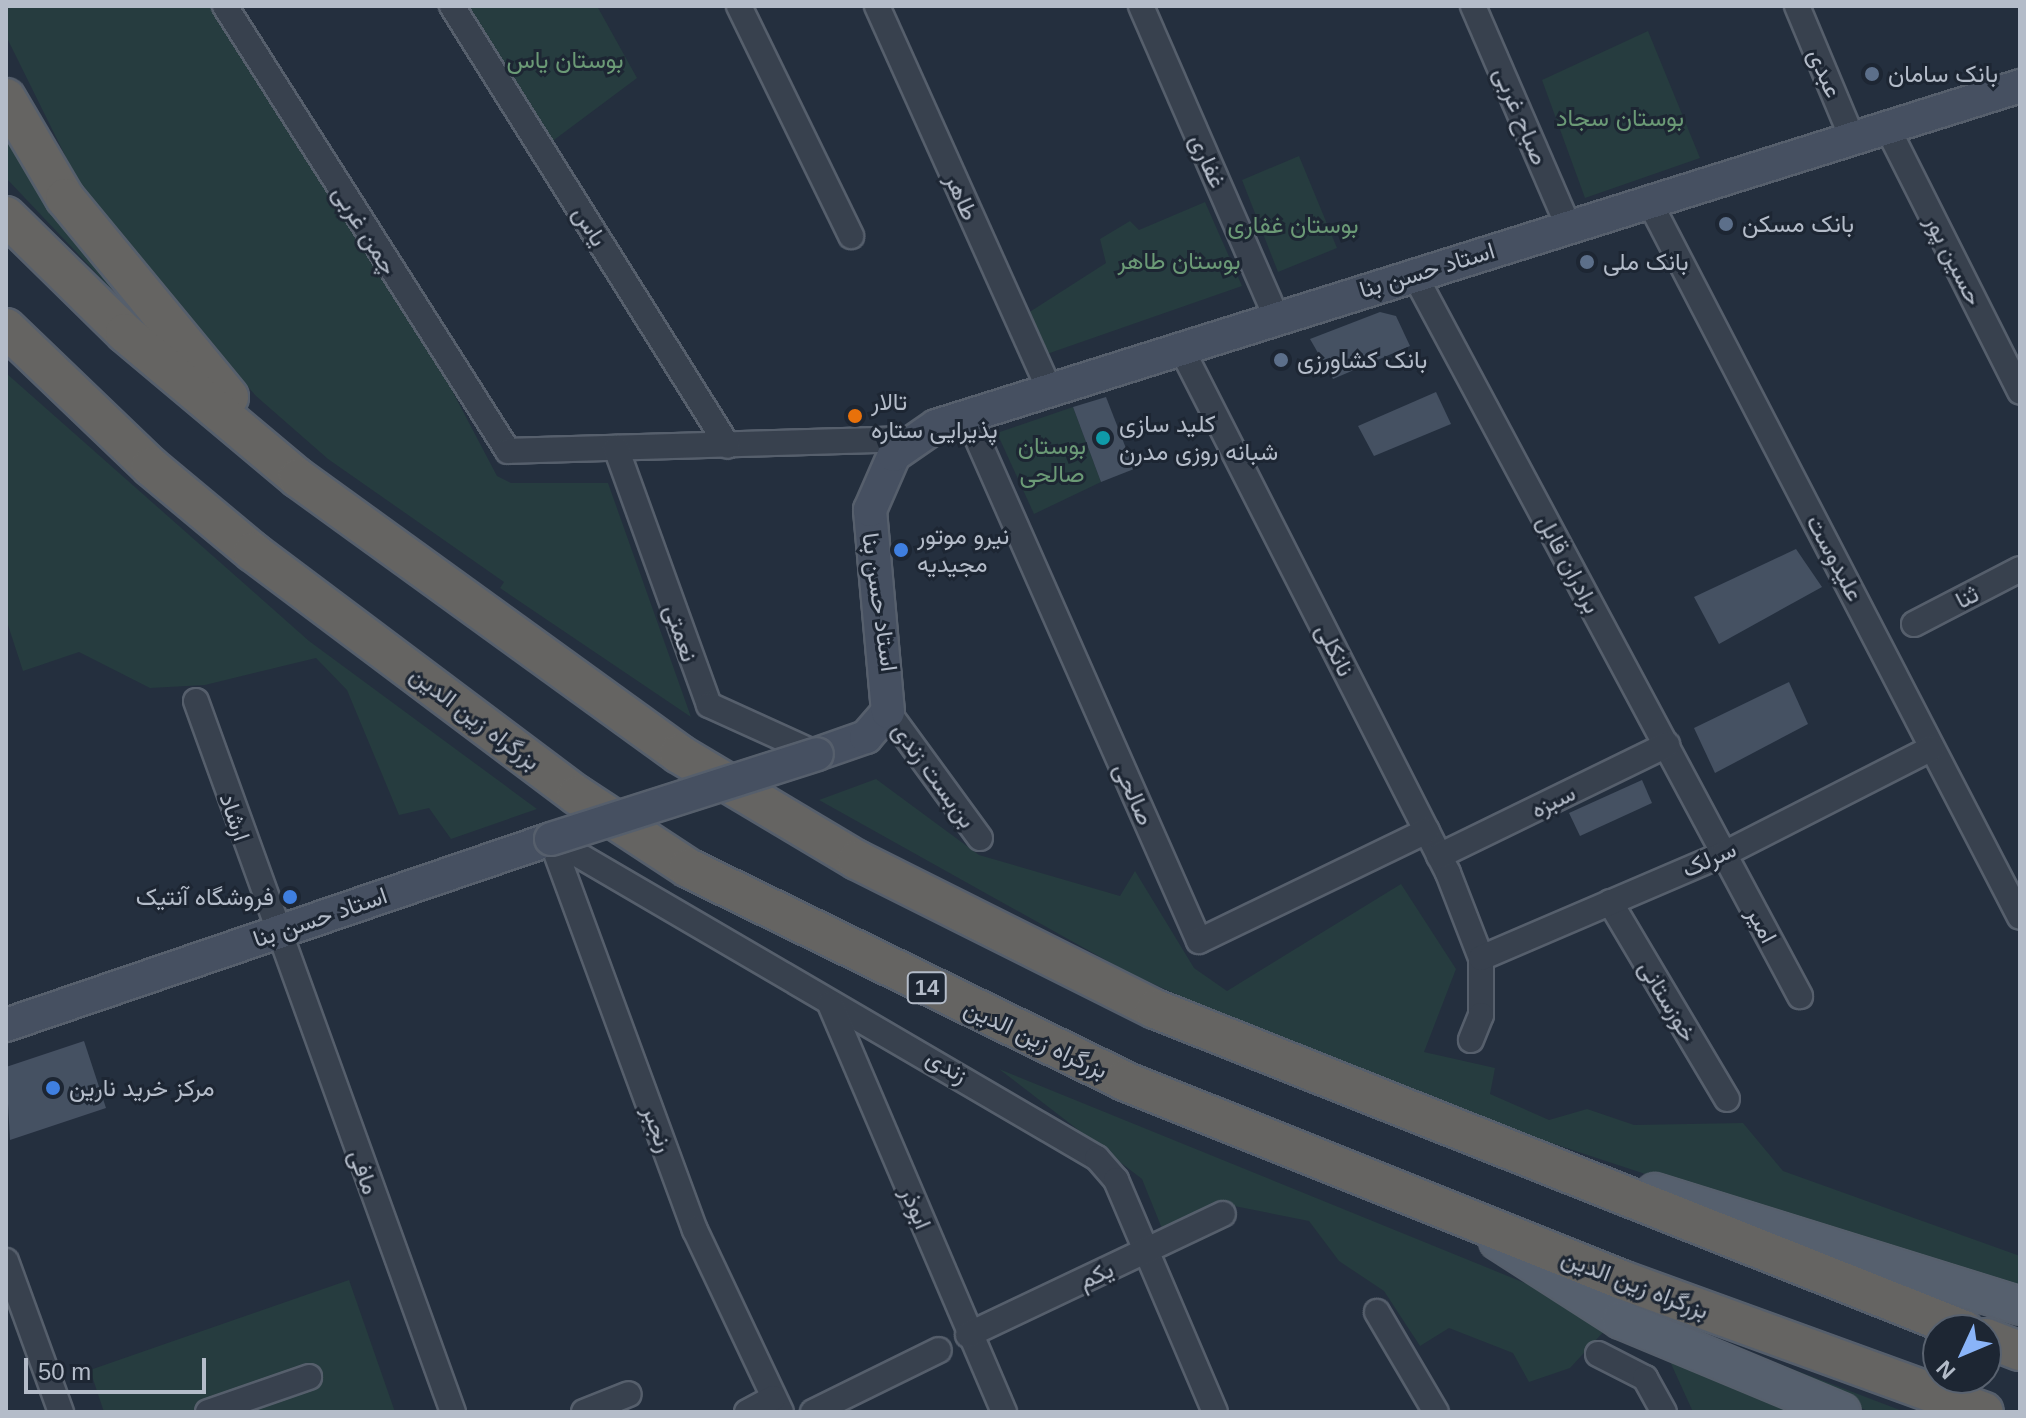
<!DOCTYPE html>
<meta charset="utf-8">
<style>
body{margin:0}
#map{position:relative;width:2026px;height:1418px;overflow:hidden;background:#242f3e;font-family:Arial,Vazirmatn,sans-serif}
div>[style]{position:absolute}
.green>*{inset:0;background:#263c3f}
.building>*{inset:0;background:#455162}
.roads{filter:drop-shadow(2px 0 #565f6c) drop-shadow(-2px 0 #565f6c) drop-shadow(0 2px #565f6c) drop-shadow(0 -2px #565f6c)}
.minor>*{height:24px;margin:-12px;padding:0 12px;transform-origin:12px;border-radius:12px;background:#38414e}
.secondary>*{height:32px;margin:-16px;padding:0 16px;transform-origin:16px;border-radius:16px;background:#465061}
.primary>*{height:36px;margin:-18px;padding:0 18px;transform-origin:18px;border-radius:18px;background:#56606e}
.trunk>*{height:38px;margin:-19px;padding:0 19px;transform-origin:19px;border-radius:19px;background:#656462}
.bridges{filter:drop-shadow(2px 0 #565f6c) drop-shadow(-2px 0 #565f6c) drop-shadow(0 2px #565f6c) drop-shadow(0 -2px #565f6c)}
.secondary-bridge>*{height:32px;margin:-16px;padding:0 16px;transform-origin:16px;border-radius:16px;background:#465061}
.dots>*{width:22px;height:22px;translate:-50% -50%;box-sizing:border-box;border:4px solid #1d2633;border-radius:50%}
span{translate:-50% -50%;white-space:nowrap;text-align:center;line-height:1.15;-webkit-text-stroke:6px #1d2633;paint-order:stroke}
.shield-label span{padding:2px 6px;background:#1d2633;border:2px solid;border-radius:6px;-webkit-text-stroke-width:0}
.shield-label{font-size:22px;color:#b4bcc9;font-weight:700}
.park-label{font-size:24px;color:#6b9a76}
.street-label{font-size:24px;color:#b4bcc9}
.poi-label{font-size:24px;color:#b4bcc9}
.left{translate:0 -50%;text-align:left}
.right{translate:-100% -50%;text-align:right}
.frame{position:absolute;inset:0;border:8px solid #b4bcc9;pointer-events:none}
.north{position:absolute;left:1922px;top:1314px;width:80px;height:80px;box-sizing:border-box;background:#1d2633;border:2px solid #59626f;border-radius:50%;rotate:226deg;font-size:22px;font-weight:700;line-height:32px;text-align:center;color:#b4bcc9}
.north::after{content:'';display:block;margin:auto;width:28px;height:36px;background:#8ab4f8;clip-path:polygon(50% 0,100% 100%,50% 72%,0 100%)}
.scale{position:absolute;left:24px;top:1358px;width:182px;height:36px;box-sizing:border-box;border:4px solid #b4bcc9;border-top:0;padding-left:10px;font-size:24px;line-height:28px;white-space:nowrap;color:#b4bcc9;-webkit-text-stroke:6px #1d2633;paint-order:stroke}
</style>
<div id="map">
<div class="green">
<div style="clip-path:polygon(6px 6px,213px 6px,427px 343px,497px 476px,511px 483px,608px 483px,691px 717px,500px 588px,504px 582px,328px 459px,256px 396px,93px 212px,6px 36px)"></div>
<div style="clip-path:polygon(468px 6px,597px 6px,637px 78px,550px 143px)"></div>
<div style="clip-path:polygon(1648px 31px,1700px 158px,1585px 198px,1542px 80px)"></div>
<div style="clip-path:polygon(6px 131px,7px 132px,114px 292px,6px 178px)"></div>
<div style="clip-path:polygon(1299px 156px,1337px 248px,1278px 272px,1242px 180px)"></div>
<div style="clip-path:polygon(1205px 202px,1242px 286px,1044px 355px,1028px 313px,1106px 263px,1100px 239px,1130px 221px,1139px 230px)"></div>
<div style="clip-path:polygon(6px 373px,309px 641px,537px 809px,451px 839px,429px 808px,399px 815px,347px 690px,316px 658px,205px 685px,150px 688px,79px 652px,23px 671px,6px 619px)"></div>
<div style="clip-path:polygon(1073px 407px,1101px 482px,1034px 514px,997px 433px)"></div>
<div style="clip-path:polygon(876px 779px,979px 855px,1120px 896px,1135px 871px,1194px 968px,1227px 991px,1401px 884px,1456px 969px,1424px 1052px,1495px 1068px,1490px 1094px,1549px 1120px,1587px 1109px,1634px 1125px,1743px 1123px,1783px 1171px,2020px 1256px,2020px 1298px,1379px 1086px,1127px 972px,819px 800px)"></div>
<div style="clip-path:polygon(999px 1069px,1552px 1294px,1608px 1327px,1570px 1368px,1529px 1382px,1513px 1353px,1449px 1328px,1420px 1346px,1384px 1291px,1339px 1261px,1309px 1221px,1224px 1204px,1165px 1236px,1142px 1179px)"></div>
<div style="clip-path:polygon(349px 1280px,395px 1412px,104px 1412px,90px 1370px)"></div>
<div style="clip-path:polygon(1619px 1306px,1716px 1340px,1905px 1412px,1870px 1412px)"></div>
<div style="clip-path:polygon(1668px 1357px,1805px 1412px,1693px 1412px)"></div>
</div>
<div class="building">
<div style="clip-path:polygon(1380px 312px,1396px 316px,1410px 346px,1333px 379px,1310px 339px)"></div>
<div style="clip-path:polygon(1436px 392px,1451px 424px,1374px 456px,1358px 426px)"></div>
<div style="clip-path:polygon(1106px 397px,1134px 469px,1101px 482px,1073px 407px)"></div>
<div style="clip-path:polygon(1796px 549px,1822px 587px,1719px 644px,1694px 597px)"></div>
<div style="clip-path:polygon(1789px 682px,1808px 724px,1715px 773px,1694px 728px)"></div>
<div style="clip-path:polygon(1642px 780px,1652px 803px,1580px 836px,1569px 813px)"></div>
<div style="clip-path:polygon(84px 1041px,106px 1108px,10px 1140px,6px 1067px)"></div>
</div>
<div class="roads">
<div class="minor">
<div style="left:225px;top:6px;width:527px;rotate:57.55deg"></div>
<div style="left:508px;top:451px;width:407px;rotate:-1.7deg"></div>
<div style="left:452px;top:6px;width:519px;rotate:57.9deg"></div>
<div style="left:739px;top:6px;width:256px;rotate:64deg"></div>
<div style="left:877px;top:6px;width:418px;rotate:65.8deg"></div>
<div style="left:1141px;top:6px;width:339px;rotate:66.5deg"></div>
<div style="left:1473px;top:6px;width:240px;rotate:66.6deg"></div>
<div style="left:1797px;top:6px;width:145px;rotate:67.3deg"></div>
<div style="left:1888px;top:129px;width:294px;rotate:63.3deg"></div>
<div style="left:1649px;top:201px;width:806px;rotate:62.61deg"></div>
<div style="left:1414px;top:274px;width:819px;rotate:61.87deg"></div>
<div style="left:1180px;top:346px;width:591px;rotate:63.04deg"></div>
<div style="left:1448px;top:873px;width:91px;rotate:68.8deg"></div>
<div style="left:1481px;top:958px;width:57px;rotate:90deg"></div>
<div style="left:1481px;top:1015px;width:27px;rotate:112deg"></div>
<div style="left:966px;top:413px;width:577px;rotate:66.19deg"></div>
<div style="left:1199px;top:941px;width:253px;rotate:-25.8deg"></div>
<div style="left:616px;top:448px;width:273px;rotate:70.1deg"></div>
<div style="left:709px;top:705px;width:119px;rotate:24.4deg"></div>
<div style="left:1914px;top:624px;width:119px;rotate:-27.4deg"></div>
<div style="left:196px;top:701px;width:756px;rotate:70.13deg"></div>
<div style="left:888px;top:712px;width:156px;rotate:53.9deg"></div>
<div style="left:551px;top:839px;width:632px;rotate:30.3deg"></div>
<div style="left:1097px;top:1158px;width:29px;rotate:49deg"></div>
<div style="left:1116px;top:1180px;width:252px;rotate:66.9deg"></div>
<div style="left:551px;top:839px;width:417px;rotate:69.8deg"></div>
<div style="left:695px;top:1230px;width:201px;rotate:64.7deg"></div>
<div style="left:1439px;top:856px;width:254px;rotate:-26deg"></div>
<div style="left:1610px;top:902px;width:229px;rotate:59.3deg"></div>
<div style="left:1481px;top:958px;width:264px;rotate:-23.2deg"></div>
<div style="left:1724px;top:854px;width:233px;rotate:-27deg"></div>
<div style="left:830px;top:1004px;width:444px;rotate:66.9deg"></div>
<div style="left:6px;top:1261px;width:161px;rotate:70deg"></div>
<div style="left:1377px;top:1312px;width:116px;rotate:59.5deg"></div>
<div style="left:968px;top:1335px;width:282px;rotate:-25.4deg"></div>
<div style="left:1598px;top:1354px;width:53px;rotate:27.1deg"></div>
<div style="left:1645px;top:1378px;width:39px;rotate:61deg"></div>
<div style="left:208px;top:1412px;width:107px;rotate:-19.1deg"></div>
<div style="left:584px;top:1412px;width:48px;rotate:-21.8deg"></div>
<div style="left:747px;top:1412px;width:30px;rotate:-28deg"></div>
<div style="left:813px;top:1412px;width:140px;rotate:-26.2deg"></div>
</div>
<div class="secondary">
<div style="left:817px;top:754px;width:52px;rotate:-19.1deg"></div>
<div style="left:866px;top:737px;width:33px;rotate:-49deg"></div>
<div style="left:888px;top:712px;width:203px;rotate:-95.1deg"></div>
<div style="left:870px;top:510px;width:60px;rotate:-66.4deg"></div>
<div style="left:894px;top:455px;width:51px;rotate:-34.6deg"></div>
<div style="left:936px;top:426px;width:1136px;rotate:-17.41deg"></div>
<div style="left:6px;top:1025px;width:576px;rotate:-18.84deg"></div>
</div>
<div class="primary">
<div style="left:1655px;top:1192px;width:382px;rotate:17.3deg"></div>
<div style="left:1498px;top:1241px;width:146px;rotate:32.7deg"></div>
<div style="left:1621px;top:1320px;width:239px;rotate:22.6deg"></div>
</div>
<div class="trunk">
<div style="left:6px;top:98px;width:116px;rotate:59.5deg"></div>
<div style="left:65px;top:198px;width:258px;rotate:50.5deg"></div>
<div style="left:6px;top:216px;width:167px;rotate:44.5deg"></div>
<div style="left:125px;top:333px;width:226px;rotate:40deg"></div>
<div style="left:298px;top:478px;width:470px;rotate:35.9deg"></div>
<div style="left:679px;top:754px;width:207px;rotate:30.8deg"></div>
<div style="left:857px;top:860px;width:333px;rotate:26.6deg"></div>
<div style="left:1155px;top:1009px;width:870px;rotate:21.64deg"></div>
<div style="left:6px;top:328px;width:201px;rotate:43.8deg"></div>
<div style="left:151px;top:467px;width:133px;rotate:39.8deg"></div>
<div style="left:253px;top:552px;width:405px;rotate:36.9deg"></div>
<div style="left:577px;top:795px;width:133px;rotate:33.3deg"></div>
<div style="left:688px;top:868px;width:485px;rotate:26deg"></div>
<div style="left:1124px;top:1081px;width:536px;rotate:21.78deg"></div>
<div style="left:1622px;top:1280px;width:385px;rotate:20deg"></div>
<div style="left:1986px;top:1338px;width:36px;rotate:21deg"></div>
</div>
</div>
<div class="bridges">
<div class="secondary-bridge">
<div style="left:551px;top:839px;width:279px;rotate:-17.7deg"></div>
</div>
</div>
<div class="dots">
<div style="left:1872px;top:74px;background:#5c6f8a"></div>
<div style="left:1726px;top:224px;background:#5c6f8a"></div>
<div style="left:1587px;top:262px;background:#5c6f8a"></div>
<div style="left:1281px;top:360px;background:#5c6f8a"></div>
<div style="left:855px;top:416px;background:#e8710a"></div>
<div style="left:1103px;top:438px;background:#0f9aa8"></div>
<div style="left:901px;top:550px;background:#3f7fe0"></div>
<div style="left:290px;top:897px;background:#3f7fe0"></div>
<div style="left:53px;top:1088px;background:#3f7fe0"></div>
</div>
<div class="shield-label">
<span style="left:927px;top:988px">14</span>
</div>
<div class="park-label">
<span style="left:565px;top:60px">بوستان یاس</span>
<span style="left:1620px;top:118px">بوستان سجاد</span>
<span style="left:1293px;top:225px">بوستان غفاری</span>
<span style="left:1179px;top:261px">بوستان طاهر</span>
<span style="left:1052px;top:460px">بوستان<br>صالحی</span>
</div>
<div class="street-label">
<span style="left:1825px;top:73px;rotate:67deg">عبدی</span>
<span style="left:1521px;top:116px;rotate:67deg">صباح غربی</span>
<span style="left:1208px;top:161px;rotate:66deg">غفاری</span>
<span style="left:962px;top:197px;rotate:66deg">طاهر</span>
<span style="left:590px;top:226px;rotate:58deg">یاس</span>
<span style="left:365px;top:230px;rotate:58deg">چمن غربی</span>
<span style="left:1954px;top:260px;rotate:63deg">حسین پور</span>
<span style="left:1427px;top:270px;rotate:-17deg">استاد حسن بنا</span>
<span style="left:1835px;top:558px;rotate:62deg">علیدوست</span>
<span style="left:1569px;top:564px;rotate:62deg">برادران قابل</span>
<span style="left:1967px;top:597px;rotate:-27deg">ثنا</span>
<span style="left:880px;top:602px;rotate:82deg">استاد حسن بنا</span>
<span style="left:681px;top:633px;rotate:71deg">نعمتی</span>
<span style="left:1335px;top:650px;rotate:63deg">نانکلی</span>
<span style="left:475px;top:718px;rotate:37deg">بزرگراه زین الدین</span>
<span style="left:934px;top:775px;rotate:54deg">بن‌بست زندی</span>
<span style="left:1134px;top:794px;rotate:66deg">صالحی</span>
<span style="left:1553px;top:801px;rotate:-26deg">سبزه</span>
<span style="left:235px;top:817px;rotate:71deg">ارشاد</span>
<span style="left:1709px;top:859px;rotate:-24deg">سرلک</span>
<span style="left:320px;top:917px;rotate:-19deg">استاد حسن بنا</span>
<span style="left:1762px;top:925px;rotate:62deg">امیر</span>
<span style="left:1668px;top:1001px;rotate:59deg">خوزستانی</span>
<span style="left:1036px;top:1039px;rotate:25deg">بزرگراه زین الدین</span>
<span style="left:947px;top:1066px;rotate:31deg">زندی</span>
<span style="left:658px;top:1129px;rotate:70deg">رنجبر</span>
<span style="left:364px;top:1172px;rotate:70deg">مافی</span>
<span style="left:916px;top:1208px;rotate:67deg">ابوذر</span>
<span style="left:1096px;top:1275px;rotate:-25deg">یکم</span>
<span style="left:1635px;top:1284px;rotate:21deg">بزرگراه زین الدین</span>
</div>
<div class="poi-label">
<span class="left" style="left:1888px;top:74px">بانک سامان</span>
<span class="left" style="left:1742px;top:224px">بانک مسکن</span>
<span class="left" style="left:1603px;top:262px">بانک ملی</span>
<span class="left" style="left:1297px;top:360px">بانک کشاورزی</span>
<span class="left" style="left:871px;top:416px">تالار<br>پذیرایی ستاره</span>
<span class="left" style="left:1119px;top:438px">کلید سازی<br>شبانه روزی مدرن</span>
<span class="left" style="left:917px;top:550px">نیرو موتور<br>مجیدیه</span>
<span class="right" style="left:274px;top:897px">فروشگاه آنتیک</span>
<span class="left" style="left:69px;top:1088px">مرکز خرید نارین</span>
</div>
<div class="frame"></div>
<div class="north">N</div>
<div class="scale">50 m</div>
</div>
